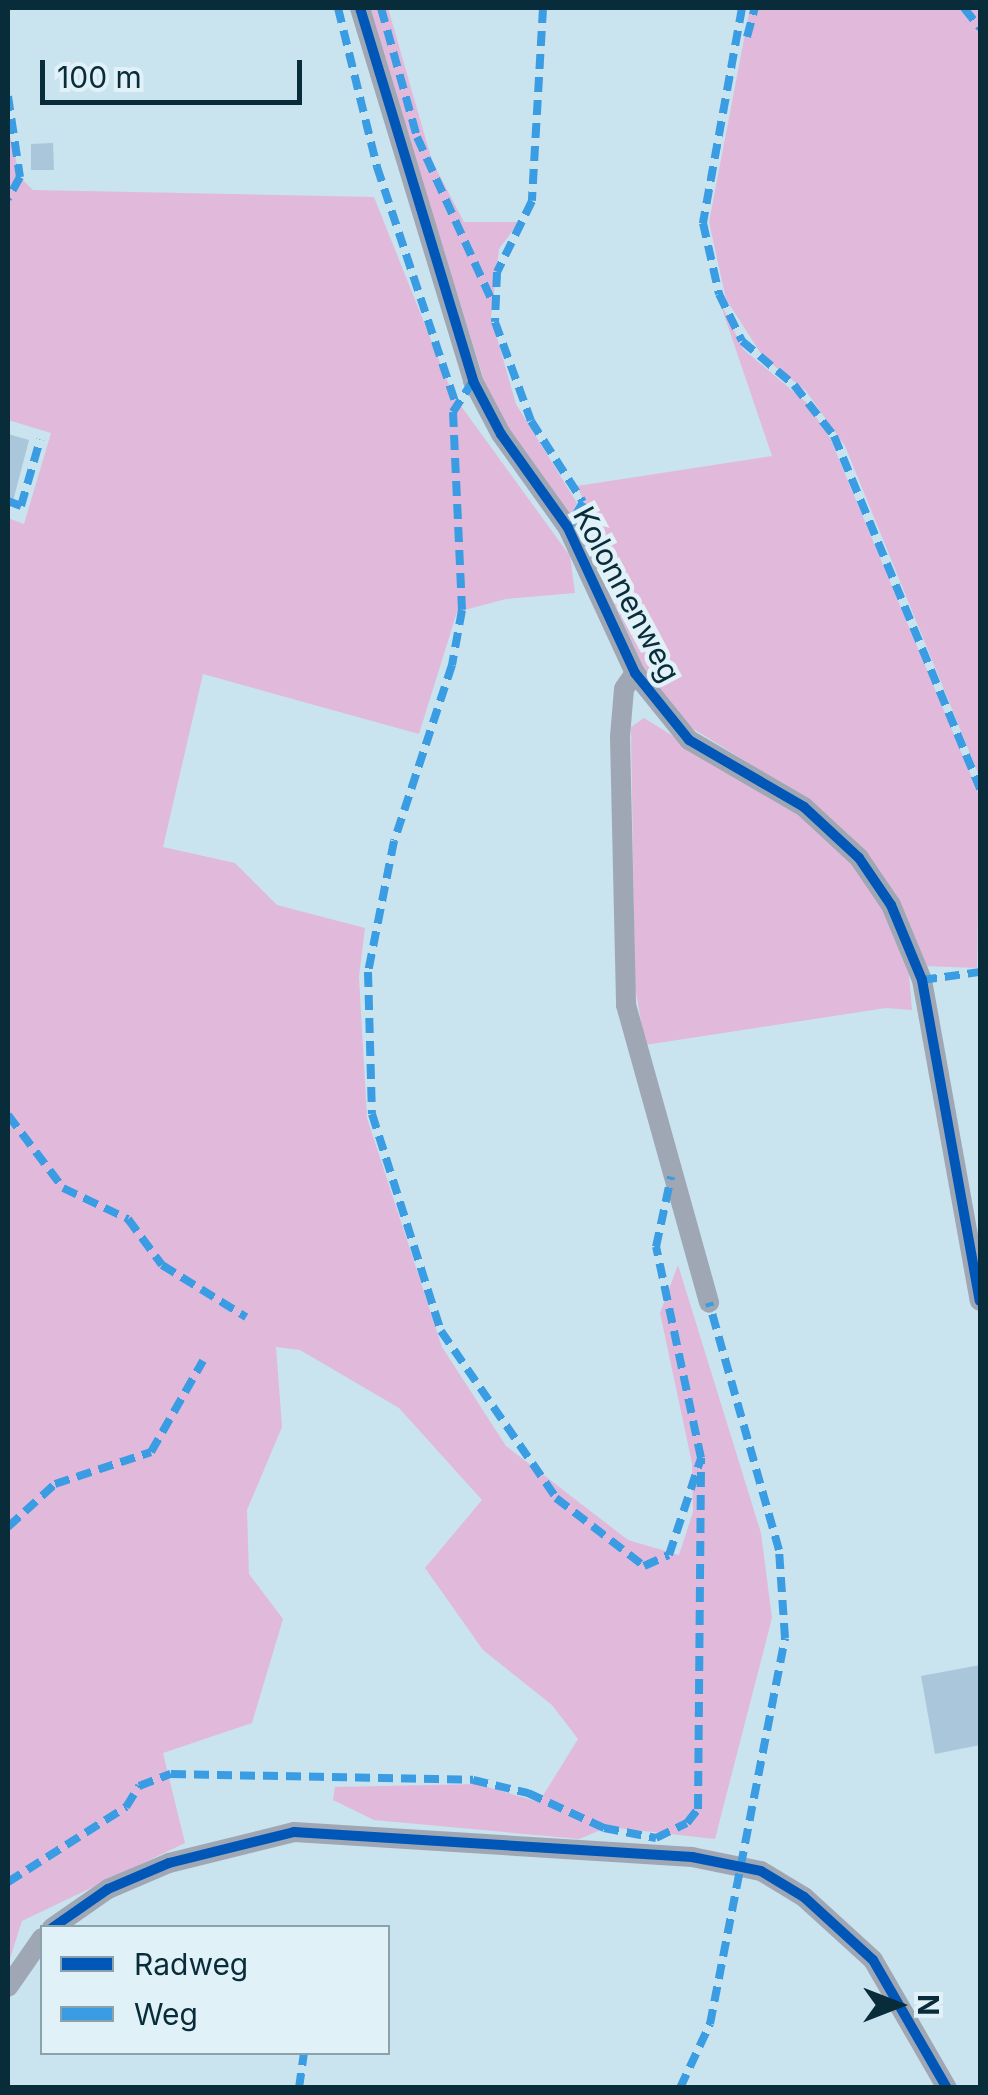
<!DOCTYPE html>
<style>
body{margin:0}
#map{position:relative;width:988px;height:2095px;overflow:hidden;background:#c9e3ef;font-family:Inter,sans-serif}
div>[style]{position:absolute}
.green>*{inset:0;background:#e1badb}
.building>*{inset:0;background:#aac6da}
.street>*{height:20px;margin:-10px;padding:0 10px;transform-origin:10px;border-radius:10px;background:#a0a7b4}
.quiet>*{height:8px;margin-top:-4px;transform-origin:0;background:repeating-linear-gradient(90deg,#3a9ce2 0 15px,transparent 0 23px)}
.cycleway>*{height:10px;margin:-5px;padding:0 5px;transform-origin:5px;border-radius:5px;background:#0057b8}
span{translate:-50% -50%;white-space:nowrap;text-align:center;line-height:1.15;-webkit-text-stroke:9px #e1f1f8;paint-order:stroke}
.street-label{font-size:30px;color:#082c3a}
.frame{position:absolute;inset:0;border:10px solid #082c3a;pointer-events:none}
.legend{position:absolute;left:40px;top:1925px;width:350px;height:130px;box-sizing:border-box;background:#e1f1f8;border:2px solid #8aa2ac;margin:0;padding:12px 18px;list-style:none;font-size:30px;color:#082c3a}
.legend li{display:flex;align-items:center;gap:20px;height:50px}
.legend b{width:50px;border:2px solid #8aa2ac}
.north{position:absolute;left:848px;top:1955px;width:100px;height:100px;-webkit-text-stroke:8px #e1f1f8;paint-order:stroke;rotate:90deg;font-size:28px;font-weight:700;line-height:40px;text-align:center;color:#082c3a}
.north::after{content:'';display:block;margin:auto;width:35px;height:45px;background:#082c3a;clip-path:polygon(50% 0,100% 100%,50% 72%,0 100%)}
.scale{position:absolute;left:40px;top:60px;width:262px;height:45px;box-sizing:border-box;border:5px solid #082c3a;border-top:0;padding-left:12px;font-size:30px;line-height:35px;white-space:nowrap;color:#082c3a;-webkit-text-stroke:8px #e1f1f8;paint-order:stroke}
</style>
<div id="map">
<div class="green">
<div style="clip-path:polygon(368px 8px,388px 8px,432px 161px,464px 222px,519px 222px,499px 249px,491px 317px,516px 404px,577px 503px,570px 518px,494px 412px)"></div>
<div style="clip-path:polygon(750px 8px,980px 8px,980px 778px,845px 446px,806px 391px,763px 357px,726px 299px,709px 222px)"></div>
<div style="clip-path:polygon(8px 127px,20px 177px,33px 190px,374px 197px,453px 395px,570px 556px,575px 593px,506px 599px,457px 612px,419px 734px,203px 674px,163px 847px,235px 863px,277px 905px,365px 928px,359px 977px,367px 1118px,442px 1347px,506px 1446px,628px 1540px,679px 1555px,693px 1512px,692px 1463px,660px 1313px,678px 1265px,761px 1533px,772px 1618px,715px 1839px,608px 1827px,579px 1839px,374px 1820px,333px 1800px,335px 1787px,477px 1784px,539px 1802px,578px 1739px,552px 1705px,483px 1650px,425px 1568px,482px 1500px,399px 1408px,300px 1350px,276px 1347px,282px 1427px,247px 1510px,249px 1574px,283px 1619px,252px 1723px,163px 1753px,185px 1843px,22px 1921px,8px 1965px,8px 518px,24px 524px,51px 433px,8px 420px)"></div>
<div style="clip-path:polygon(718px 297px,743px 349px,807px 403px,830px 438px,980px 797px,977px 968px,925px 966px,895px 893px,848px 834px,805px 798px,687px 725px,647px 676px,581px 530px,589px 512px,577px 486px,772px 456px)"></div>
<div style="clip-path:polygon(644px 718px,804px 817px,851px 861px,882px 907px,909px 975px,912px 1010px,886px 1008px,645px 1045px,635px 986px,631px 727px)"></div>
</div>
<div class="building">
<div style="clip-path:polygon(53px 143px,54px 170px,31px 170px,31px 144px)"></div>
<div style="clip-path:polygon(8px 434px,29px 440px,12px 505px,8px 504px)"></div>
<div style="clip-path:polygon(980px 1665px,980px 1745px,935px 1754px,921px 1676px)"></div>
</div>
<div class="street">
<div style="left:360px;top:8px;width:390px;rotate:73.1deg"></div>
<div style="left:473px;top:381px;width:60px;rotate:62.2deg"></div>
<div style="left:501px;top:434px;width:115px;rotate:54.5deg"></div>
<div style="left:568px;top:528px;width:160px;rotate:65.2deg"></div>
<div style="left:635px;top:673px;width:86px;rotate:51.1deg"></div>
<div style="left:689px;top:740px;width:133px;rotate:30.2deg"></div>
<div style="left:804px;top:807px;width:75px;rotate:42.8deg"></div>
<div style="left:859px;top:858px;width:57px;rotate:55.8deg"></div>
<div style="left:891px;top:905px;width:81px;rotate:67.5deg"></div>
<div style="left:922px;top:980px;width:326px;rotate:79.8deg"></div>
<div style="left:635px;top:673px;width:19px;rotate:125deg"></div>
<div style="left:624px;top:689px;width:48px;rotate:94.8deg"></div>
<div style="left:620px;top:737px;width:268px;rotate:88.7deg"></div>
<div style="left:626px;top:1005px;width:309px;rotate:74.4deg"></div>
<div style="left:52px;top:1928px;width:68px;rotate:-34.9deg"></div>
<div style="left:108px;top:1889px;width:66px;rotate:-23.1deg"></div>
<div style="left:169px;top:1863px;width:129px;rotate:-13.9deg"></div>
<div style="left:294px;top:1832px;width:399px;rotate:3.6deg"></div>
<div style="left:692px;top:1857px;width:70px;rotate:11.5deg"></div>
<div style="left:761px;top:1871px;width:50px;rotate:31.2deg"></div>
<div style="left:804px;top:1897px;width:93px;rotate:42.4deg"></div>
<div style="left:873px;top:1960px;width:148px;rotate:60deg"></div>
<div style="left:8px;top:1987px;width:60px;rotate:-55.2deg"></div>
</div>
<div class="quiet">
<div style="left:338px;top:8px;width:164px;rotate:76.2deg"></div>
<div style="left:377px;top:167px;width:251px;rotate:71.6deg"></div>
<div style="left:381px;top:8px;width:134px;rotate:74.4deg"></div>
<div style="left:417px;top:137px;width:180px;rotate:65.4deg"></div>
<div style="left:543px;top:8px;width:193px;rotate:93.3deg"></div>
<div style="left:532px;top:201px;width:79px;rotate:116.2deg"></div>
<div style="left:497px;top:272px;width:50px;rotate:92.3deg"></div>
<div style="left:495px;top:322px;width:105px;rotate:70deg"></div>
<div style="left:531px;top:421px;width:96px;rotate:57.3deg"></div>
<div style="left:583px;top:502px;width:30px;rotate:120deg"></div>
<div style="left:742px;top:8px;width:219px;rotate:100.3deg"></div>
<div style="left:703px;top:223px;width:73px;rotate:77.3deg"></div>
<div style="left:719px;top:294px;width:52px;rotate:63.9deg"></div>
<div style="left:742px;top:341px;width:68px;rotate:40.2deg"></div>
<div style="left:794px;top:385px;width:65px;rotate:51.9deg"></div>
<div style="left:834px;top:436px;width:382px;rotate:67.5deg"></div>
<div style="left:964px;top:8px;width:26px;rotate:51deg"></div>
<div style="left:747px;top:37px;width:30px;rotate:-75deg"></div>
<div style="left:8px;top:96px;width:82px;rotate:81.6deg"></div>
<div style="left:20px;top:177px;width:25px;rotate:119deg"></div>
<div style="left:473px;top:381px;width:37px;rotate:123deg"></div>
<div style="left:453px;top:412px;width:198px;rotate:87.4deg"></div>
<div style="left:462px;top:610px;width:56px;rotate:100.3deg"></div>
<div style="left:452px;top:665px;width:185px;rotate:108.2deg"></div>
<div style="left:394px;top:841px;width:134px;rotate:101.2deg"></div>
<div style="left:368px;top:972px;width:142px;rotate:88.4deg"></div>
<div style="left:372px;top:1114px;width:228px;rotate:72.4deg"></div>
<div style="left:441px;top:1331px;width:203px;rotate:55.4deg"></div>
<div style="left:556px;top:1498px;width:111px;rotate:37.7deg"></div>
<div style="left:644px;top:1566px;width:27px;rotate:-24deg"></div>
<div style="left:669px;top:1555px;width:102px;rotate:-71.7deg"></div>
<div style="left:8px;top:501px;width:14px;rotate:21deg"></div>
<div style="left:21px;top:506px;width:69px;rotate:-73.9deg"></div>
<div style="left:922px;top:980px;width:59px;rotate:-7.9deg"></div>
<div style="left:8px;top:1115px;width:91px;rotate:53deg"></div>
<div style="left:63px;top:1188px;width:72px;rotate:25.5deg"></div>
<div style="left:128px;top:1219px;width:57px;rotate:53.5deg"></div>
<div style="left:162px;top:1265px;width:99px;rotate:31.8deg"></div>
<div style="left:8px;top:1527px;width:64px;rotate:-42.5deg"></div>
<div style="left:55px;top:1484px;width:101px;rotate:-18.4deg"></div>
<div style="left:151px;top:1452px;width:105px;rotate:-60.3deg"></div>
<div style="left:8px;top:1882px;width:140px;rotate:-32.4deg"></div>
<div style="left:126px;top:1807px;width:25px;rotate:-58deg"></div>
<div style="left:139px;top:1786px;width:34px;rotate:-21deg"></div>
<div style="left:171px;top:1774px;width:302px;rotate:1.1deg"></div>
<div style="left:473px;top:1780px;width:57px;rotate:13.3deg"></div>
<div style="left:528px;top:1793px;width:84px;rotate:24.7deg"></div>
<div style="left:604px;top:1828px;width:53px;rotate:10.9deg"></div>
<div style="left:656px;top:1838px;width:34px;rotate:-26deg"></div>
<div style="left:687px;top:1823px;width:18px;rotate:-52deg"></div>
<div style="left:698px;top:1809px;width:351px;rotate:-89.5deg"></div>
<div style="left:701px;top:1458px;width:216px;rotate:-102deg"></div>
<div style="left:656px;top:1247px;width:72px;rotate:-77.9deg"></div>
<div style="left:299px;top:2088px;width:36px;rotate:-82deg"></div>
<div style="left:680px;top:2088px;width:71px;rotate:-64.9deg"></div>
<div style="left:710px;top:2024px;width:393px;rotate:-79deg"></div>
<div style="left:785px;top:1638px;width:88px;rotate:-93.9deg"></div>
<div style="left:779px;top:1550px;width:257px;rotate:-105.8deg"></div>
</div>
<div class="cycleway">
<div style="left:360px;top:8px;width:390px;rotate:73.1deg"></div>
<div style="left:473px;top:381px;width:60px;rotate:62.2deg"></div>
<div style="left:501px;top:434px;width:115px;rotate:54.5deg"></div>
<div style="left:568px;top:528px;width:160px;rotate:65.2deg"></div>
<div style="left:635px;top:673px;width:86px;rotate:51.1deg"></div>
<div style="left:689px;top:740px;width:133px;rotate:30.2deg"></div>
<div style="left:804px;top:807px;width:75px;rotate:42.8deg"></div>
<div style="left:859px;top:858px;width:57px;rotate:55.8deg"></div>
<div style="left:891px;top:905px;width:81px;rotate:67.5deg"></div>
<div style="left:922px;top:980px;width:326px;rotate:79.8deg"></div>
<div style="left:52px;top:1928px;width:68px;rotate:-34.9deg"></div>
<div style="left:108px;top:1889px;width:66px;rotate:-23.1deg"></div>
<div style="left:169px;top:1863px;width:129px;rotate:-13.9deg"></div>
<div style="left:294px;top:1832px;width:399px;rotate:3.6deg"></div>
<div style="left:692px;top:1857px;width:70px;rotate:11.5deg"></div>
<div style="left:761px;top:1871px;width:50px;rotate:31.2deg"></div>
<div style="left:804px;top:1897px;width:93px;rotate:42.4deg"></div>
<div style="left:873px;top:1960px;width:148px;rotate:60deg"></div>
</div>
<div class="street-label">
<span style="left:627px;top:594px;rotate:62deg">Kolonnenweg</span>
</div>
<div class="frame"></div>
<ul class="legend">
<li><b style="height:12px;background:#0057b8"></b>Radweg</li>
<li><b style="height:12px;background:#3a9ce2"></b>Weg</li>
</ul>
<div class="north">N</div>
<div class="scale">100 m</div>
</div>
